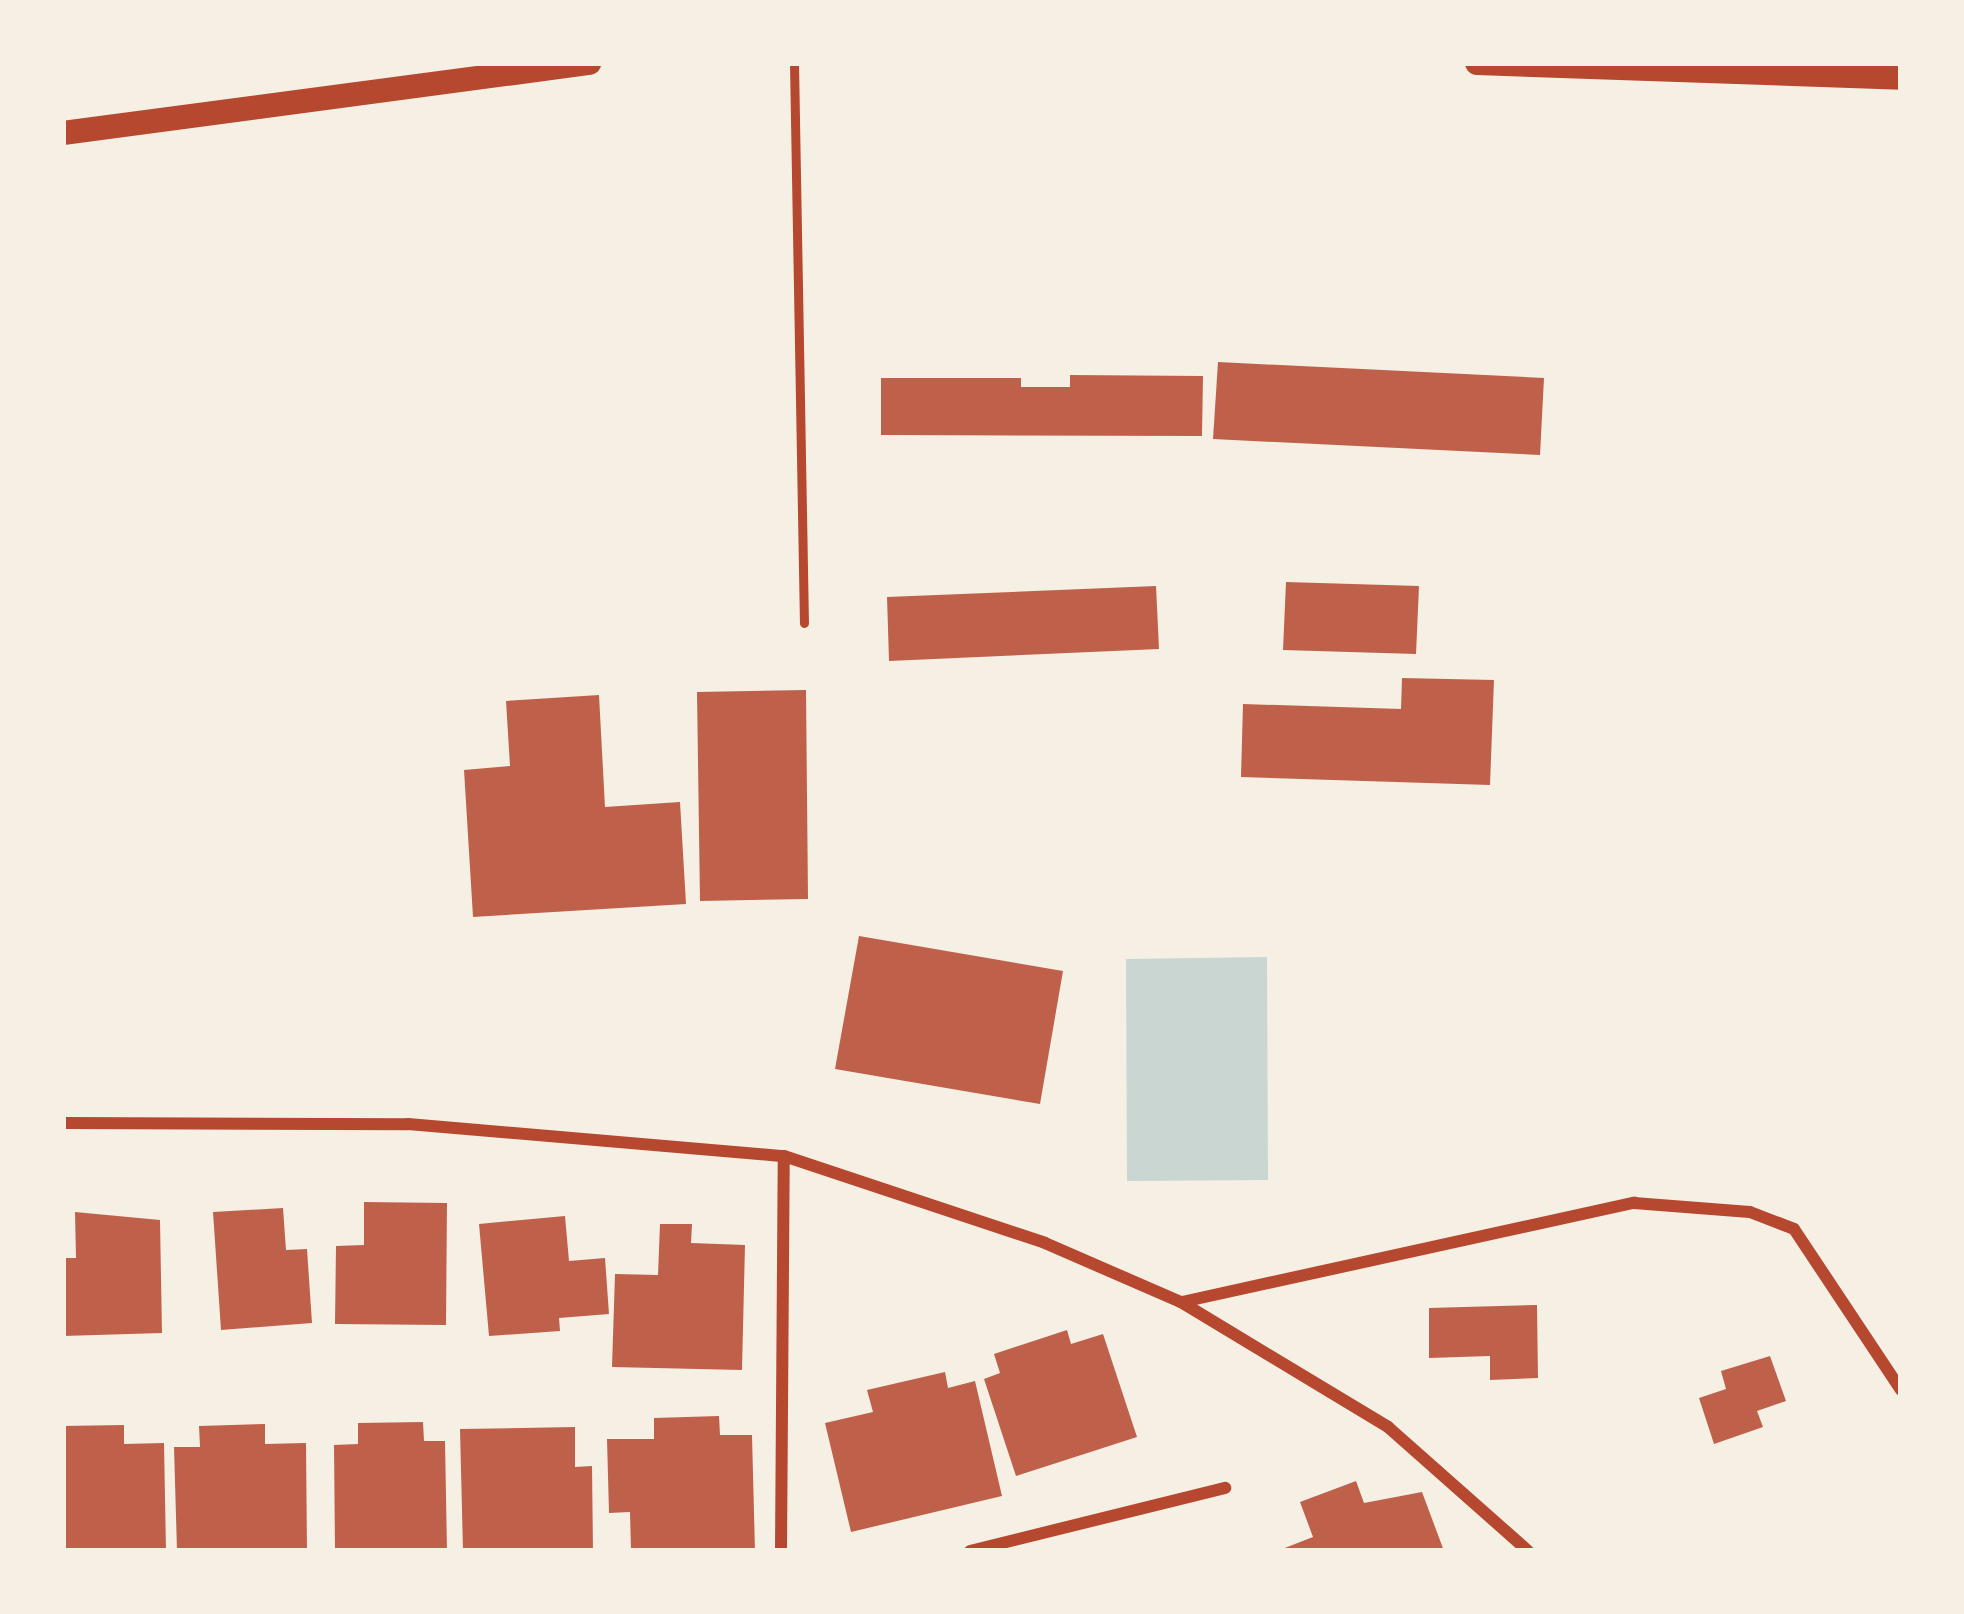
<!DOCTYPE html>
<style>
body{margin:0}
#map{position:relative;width:1964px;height:1614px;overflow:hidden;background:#f6efe4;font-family:Lato,sans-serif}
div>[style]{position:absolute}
.water>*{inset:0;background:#c9d6d2}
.building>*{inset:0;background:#bf614a}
.service>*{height:9px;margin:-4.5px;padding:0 4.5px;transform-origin:4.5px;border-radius:4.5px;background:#b5482f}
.minor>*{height:12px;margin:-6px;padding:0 6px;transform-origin:6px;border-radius:6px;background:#b5482f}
.secondary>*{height:24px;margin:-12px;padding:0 12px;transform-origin:12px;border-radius:12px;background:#b5482f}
span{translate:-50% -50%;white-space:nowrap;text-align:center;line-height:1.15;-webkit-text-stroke:9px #f6efe4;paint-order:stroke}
.frame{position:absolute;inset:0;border:66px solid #f6efe4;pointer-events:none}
</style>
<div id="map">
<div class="water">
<div style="clip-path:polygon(1267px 957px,1268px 1180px,1127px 1181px,1126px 959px)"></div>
</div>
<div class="building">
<div style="clip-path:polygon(1218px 362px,1544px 378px,1540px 455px,1213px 439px)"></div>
<div style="clip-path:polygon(1070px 375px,1203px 376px,1202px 436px,881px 435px,881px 378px,1021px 378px,1021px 387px,1070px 387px)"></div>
<div style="clip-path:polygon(1286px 582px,1419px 586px,1416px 654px,1283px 650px)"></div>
<div style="clip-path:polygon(1156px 586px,1159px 649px,889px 661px,887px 597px)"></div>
<div style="clip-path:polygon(1402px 678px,1494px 680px,1490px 785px,1241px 777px,1243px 704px,1401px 709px)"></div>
<div style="clip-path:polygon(806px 690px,808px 899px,700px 901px,697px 692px)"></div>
<div style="clip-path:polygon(599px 695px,605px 807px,680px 802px,686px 904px,473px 917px,464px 770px,510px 766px,506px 701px)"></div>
<div style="clip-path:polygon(859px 936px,1063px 971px,1040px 1104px,835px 1069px)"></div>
<div style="clip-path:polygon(364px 1202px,447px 1203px,446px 1325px,335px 1324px,336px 1246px,364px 1245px)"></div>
<div style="clip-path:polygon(283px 1208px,286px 1250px,307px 1249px,312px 1323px,221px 1330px,213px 1212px)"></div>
<div style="clip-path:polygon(75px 1212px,160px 1220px,162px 1333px,63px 1336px,63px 1258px,76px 1258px)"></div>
<div style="clip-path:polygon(565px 1216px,569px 1261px,605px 1258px,609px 1314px,559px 1318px,560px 1331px,489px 1336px,479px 1224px)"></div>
<div style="clip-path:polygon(660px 1224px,692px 1224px,691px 1243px,745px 1245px,742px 1370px,612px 1367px,615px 1274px,658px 1275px)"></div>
<div style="clip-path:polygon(1537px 1305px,1538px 1378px,1490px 1380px,1490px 1356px,1429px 1358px,1429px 1308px)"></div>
<div style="clip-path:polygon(1067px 1330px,1071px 1344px,1103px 1334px,1137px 1437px,1016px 1476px,984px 1379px,1000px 1373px,994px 1354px)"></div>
<div style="clip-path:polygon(1770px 1356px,1786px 1401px,1757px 1411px,1763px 1427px,1714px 1444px,1699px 1398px,1726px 1389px,1721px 1371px)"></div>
<div style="clip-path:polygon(945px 1372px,948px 1388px,975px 1381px,1002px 1496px,851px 1532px,825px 1423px,873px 1412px,867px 1390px)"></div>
<div style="clip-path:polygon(719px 1416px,720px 1435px,752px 1435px,755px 1551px,631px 1551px,630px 1512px,609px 1513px,607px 1439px,654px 1439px,654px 1418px)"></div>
<div style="clip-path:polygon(423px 1422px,424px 1441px,445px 1441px,447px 1551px,335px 1551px,334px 1445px,358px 1444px,358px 1423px)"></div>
<div style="clip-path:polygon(265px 1424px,265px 1444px,306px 1443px,307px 1551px,177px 1551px,174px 1447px,200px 1447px,199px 1426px)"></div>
<div style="clip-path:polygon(124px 1425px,124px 1444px,164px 1443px,166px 1551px,63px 1551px,63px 1426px)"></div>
<div style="clip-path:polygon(575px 1427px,575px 1467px,592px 1466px,593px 1551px,463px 1551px,460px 1429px)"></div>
<div style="clip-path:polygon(1356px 1481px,1364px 1503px,1422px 1492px,1444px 1551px,1277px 1551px,1313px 1537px,1300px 1502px)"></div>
</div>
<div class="service">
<div style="left:794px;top:63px;width:560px;rotate:88.98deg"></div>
</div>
<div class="minor">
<div style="left:63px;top:1123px;width:345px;rotate:0.2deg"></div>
<div style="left:408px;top:1124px;width:377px;rotate:4.9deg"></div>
<div style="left:784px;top:1156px;width:275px;rotate:18.4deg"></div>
<div style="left:1045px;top:1243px;width:148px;rotate:23.5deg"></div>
<div style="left:1181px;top:1302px;width:242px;rotate:31.1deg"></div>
<div style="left:1388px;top:1427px;width:187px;rotate:41.5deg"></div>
<div style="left:1182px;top:1302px;width:463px;rotate:-12.4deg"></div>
<div style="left:1634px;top:1203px;width:116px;rotate:4.4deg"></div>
<div style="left:1750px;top:1212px;width:47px;rotate:21.1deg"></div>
<div style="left:1794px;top:1229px;width:193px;rotate:56.4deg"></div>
<div style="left:781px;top:1551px;width:395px;rotate:-89.6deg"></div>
<div style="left:970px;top:1551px;width:263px;rotate:-13.9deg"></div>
</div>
<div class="secondary">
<div style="left:1477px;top:63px;width:424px;rotate:2deg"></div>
<div style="left:63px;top:133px;width:531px;rotate:-7.58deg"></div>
</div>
<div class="frame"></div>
</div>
